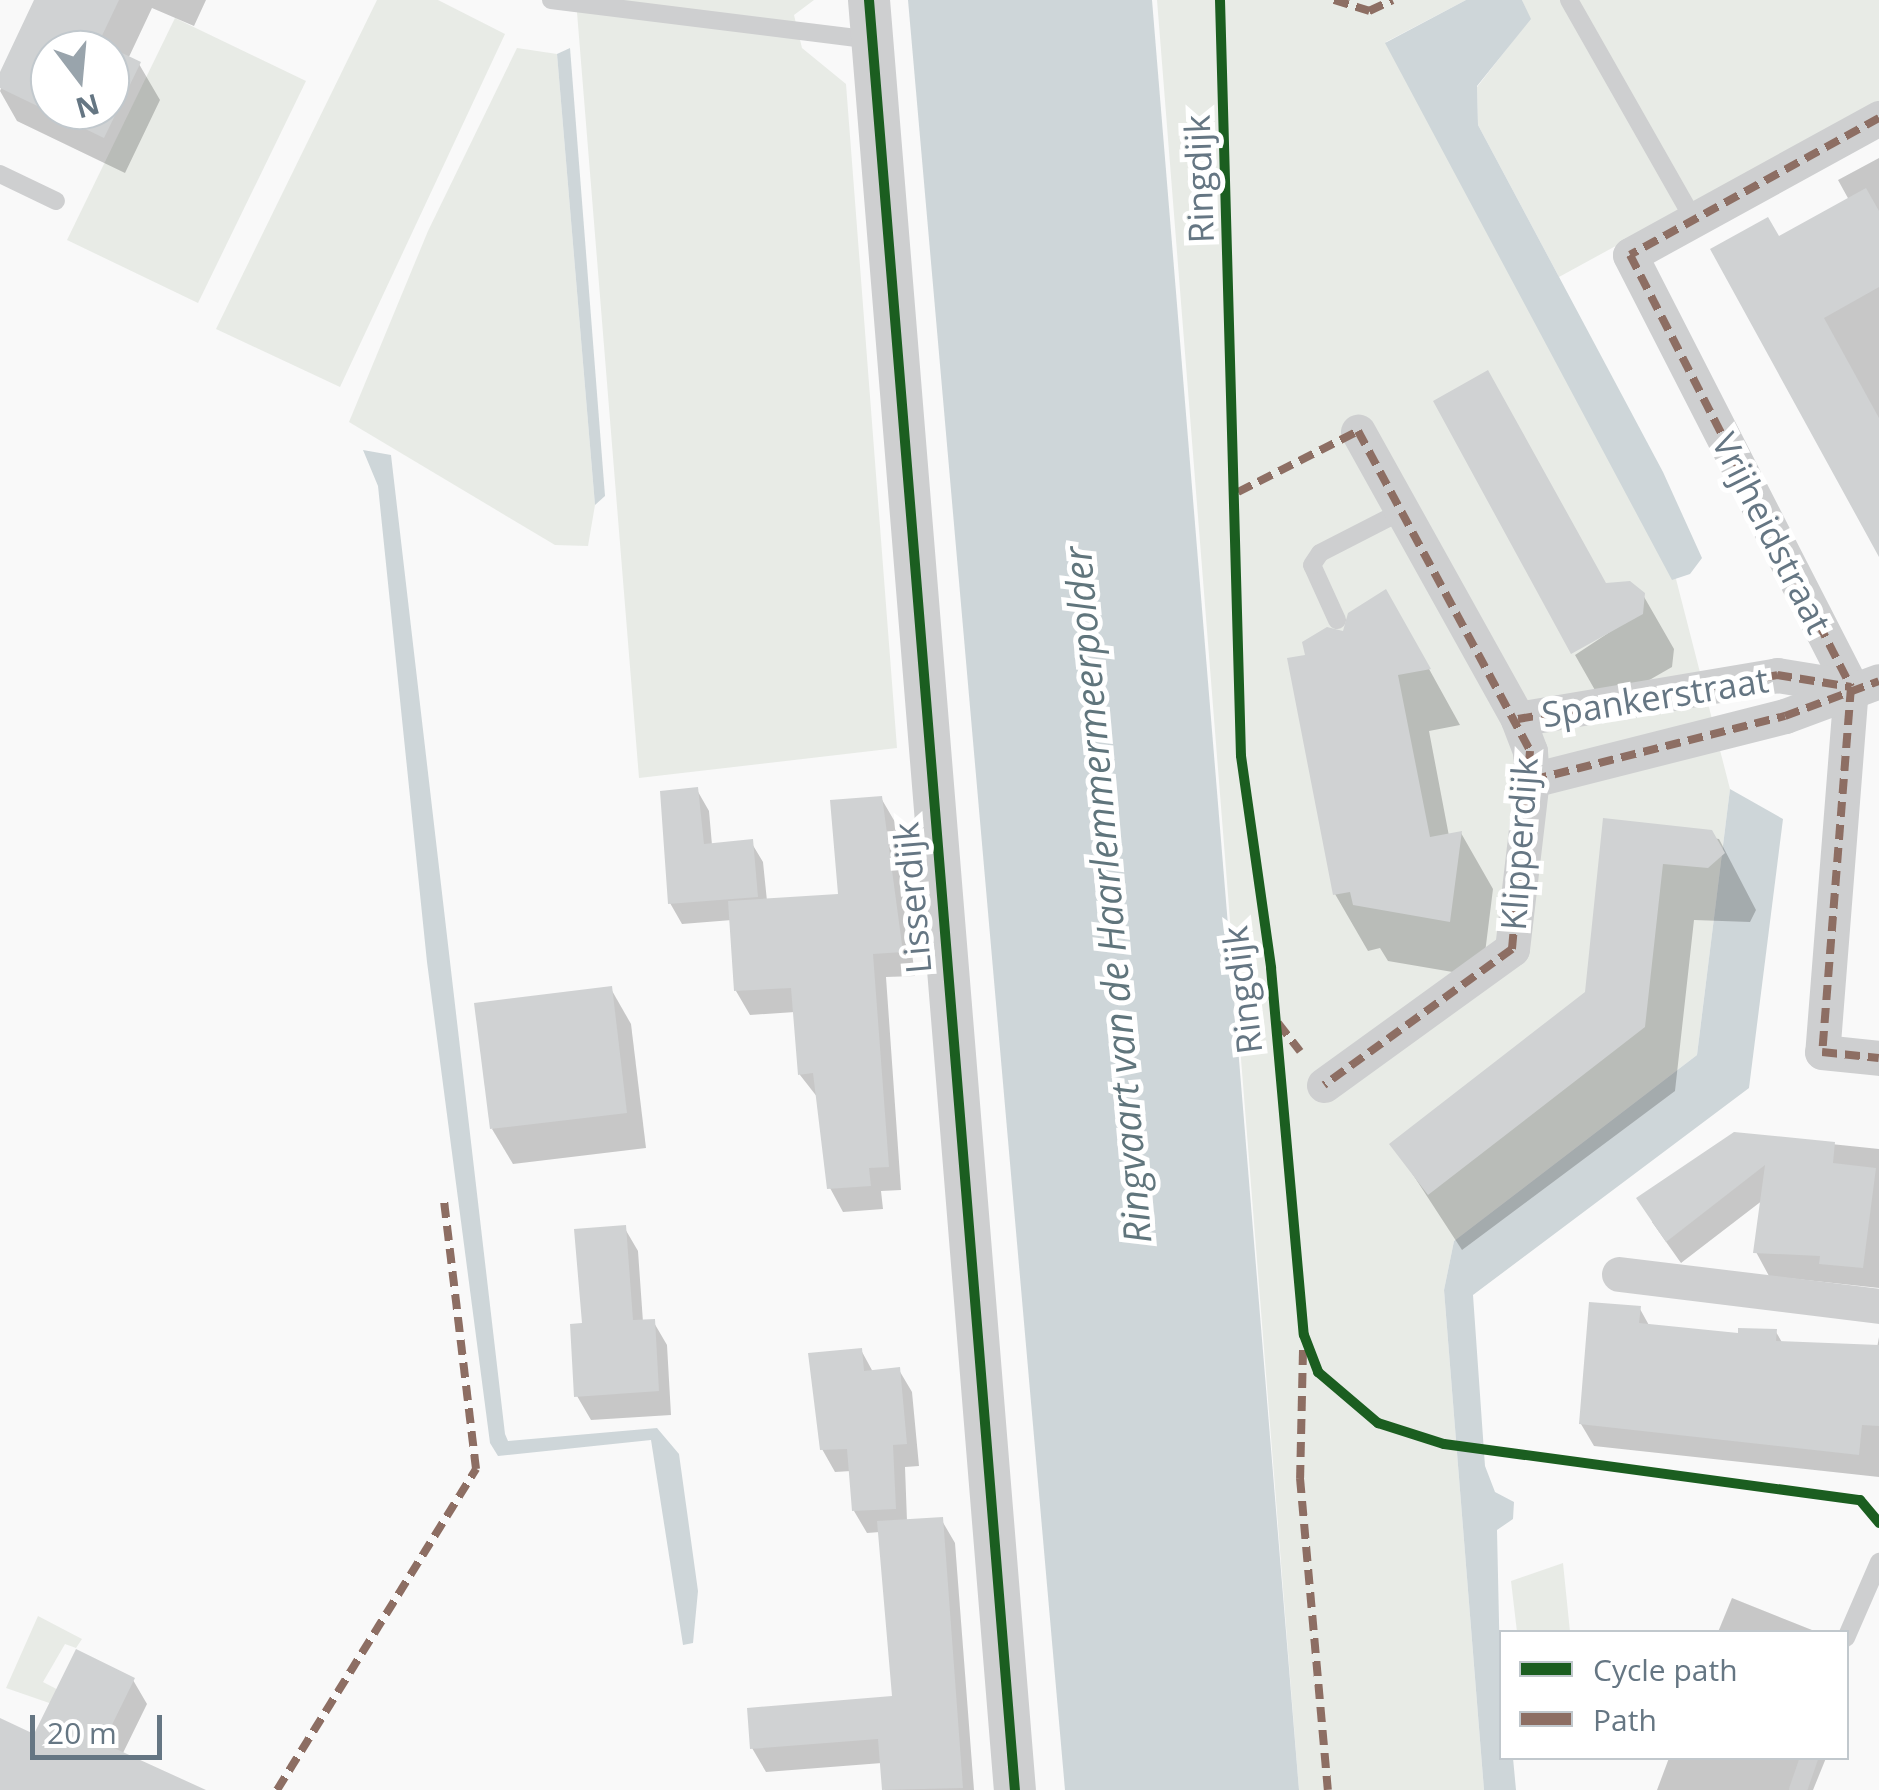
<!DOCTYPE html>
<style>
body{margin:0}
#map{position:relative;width:1879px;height:1790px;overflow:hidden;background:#f9f9f9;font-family:"Open Sans",sans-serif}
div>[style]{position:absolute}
.green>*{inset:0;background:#e8ebe6}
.water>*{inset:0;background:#ced6d9}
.shadow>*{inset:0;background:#0003}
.building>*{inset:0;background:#d0d2d3}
.service>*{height:18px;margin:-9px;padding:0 9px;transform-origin:9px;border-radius:9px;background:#cecfd0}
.minor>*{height:35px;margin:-17.5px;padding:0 17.5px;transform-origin:17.5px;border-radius:17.5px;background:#cecfd0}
.tertiary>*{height:42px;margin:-21px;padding:0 21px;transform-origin:21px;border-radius:21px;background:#cecfd0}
.quiet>*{height:8px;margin-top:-4px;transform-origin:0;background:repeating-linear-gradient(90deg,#8d6e63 0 15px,transparent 0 23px)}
.cycleway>*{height:10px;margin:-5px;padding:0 5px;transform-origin:5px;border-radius:5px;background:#1b5e20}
span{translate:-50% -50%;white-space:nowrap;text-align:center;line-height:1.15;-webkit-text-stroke:10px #fff;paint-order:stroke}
.street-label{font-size:35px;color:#657683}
.water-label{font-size:38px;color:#60757c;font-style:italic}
.legend{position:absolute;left:1499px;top:1630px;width:350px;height:130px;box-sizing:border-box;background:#fff;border:2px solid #c1c8cd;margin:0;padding:12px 18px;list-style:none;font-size:30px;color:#657683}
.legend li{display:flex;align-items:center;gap:20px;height:50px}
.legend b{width:50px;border:2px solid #c1c8cd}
.north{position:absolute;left:30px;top:30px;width:100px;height:100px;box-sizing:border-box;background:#fff;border:2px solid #c1c8cd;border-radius:50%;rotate:164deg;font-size:28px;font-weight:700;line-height:40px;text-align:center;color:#657683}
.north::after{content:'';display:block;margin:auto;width:35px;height:45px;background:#99a4ac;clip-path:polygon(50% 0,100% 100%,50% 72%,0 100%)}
.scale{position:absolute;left:30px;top:1715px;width:132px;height:45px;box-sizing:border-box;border:5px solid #657683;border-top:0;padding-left:12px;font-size:30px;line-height:35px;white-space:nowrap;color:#657683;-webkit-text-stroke:8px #fff;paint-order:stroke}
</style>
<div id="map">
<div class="green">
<div style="clip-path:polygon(377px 0,438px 0,505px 34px,340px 387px,216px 329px)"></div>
<div style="clip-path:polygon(576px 0,814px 0,794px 15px,802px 48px,846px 84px,897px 748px,639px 778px)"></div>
<div style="clip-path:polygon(1157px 0,1466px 0,1386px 42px,1676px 579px,1730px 789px,1697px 1055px,1454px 1241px,1444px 1290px,1484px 1790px,1299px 1790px)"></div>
<div style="clip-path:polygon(1522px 0,1879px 0,1879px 102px,1559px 277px,1478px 125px,1477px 87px,1530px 19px)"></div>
<div style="clip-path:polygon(175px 18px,306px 81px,198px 303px,67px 240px)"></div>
<div style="clip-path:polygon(517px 48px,557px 54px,595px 505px,588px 546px,555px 545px,349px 422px,428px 231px)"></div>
<div style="clip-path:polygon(1563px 1563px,1570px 1632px,1517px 1632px,1511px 1581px)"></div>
<div style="clip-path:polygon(38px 1616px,82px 1639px,76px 1648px,65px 1644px,43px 1682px,93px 1708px,84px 1715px,6px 1688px)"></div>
</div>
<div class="water">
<div style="clip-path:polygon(908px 0,1152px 0,1299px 1790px,1065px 1790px)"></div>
<div style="clip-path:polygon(1466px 0,1522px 0,1531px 19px,1477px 86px,1478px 125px,1663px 472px,1702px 558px,1690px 574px,1672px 580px,1385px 43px)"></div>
<div style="clip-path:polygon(570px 48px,605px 496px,595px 505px,557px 54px)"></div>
<div style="clip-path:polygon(363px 450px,391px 455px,505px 1434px,508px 1441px,657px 1428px,679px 1454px,698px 1591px,693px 1643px,683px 1645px,651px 1440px,498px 1456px,490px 1443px,427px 962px,378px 486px)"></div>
<div style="clip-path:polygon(1730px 789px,1783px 819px,1749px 1088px,1473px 1295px,1485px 1466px,1495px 1492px,1514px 1502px,1513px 1519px,1497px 1530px,1502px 1758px,1513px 1758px,1516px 1790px,1484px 1790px,1444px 1290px,1454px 1241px,1697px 1055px)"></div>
</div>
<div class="shadow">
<div style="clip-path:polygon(evenodd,37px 0,206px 0,194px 26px,152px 8px,128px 59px,139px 64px,160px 100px,125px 173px,17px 121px,0 91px,37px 0,50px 50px,110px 50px,110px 110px,50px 110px,50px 50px)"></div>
<div style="clip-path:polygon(1879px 158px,1879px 550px,1778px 239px,1849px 200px,1838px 180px)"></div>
<div style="clip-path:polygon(1606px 585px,1643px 595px,1674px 649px,1672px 667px,1604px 706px,1575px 655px,1631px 618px,1572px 650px)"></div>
<div style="clip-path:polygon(1418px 649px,1460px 725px,1429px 731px,1449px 836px,1461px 833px,1493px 889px,1482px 977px,1388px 961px,1380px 948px,1368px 951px,1335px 894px,1290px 660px)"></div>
<div style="clip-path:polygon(697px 790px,709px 811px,712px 845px,751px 842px,763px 862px,767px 901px,840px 896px,881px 798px,895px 822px,915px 976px,886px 977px,901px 1190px,881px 1191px,883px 1209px,843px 1212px,830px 1188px,818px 1098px,800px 1075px,795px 1012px,750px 1015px,736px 991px,732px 920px,682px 924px,670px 903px)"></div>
<div style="clip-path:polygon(1605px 821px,1719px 839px,1756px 910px,1750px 922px,1694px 920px,1675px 1091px,1462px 1250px,1393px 1144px,1587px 993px)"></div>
<div style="clip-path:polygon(611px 989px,631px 1024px,646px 1148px,513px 1164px,492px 1129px)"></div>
<div style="clip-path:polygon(1734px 1134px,1879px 1149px,1879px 1288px,1769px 1276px,1756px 1252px,1763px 1200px,1681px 1263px,1652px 1222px)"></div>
<div style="clip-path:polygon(624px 1227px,638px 1251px,643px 1322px,653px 1321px,667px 1345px,671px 1415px,591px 1420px,577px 1396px,585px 1325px)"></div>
<div style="clip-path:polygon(1640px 1309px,1650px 1327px,1740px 1336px,1776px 1332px,1783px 1344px,1877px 1348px,1879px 1337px,1879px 1477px,1594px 1446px,1581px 1424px)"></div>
<div style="clip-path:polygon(861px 1350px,873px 1372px,899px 1370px,912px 1392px,919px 1466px,905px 1467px,907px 1521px,941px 1519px,955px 1543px,974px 1790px,885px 1790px,882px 1763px,766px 1772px,752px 1748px,895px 1699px,880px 1532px,867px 1533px,854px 1511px,851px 1471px,835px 1472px,822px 1449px)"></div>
<div style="clip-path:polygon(1732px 1598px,1812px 1630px,1814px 1632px,1718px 1632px)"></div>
<div style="clip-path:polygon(133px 1680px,147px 1704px,122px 1755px,176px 1790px,0 1790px,0 1721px,36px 1737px)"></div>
<div style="clip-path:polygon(1669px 1758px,1826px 1758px,1813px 1790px,1657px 1790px)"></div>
</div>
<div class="building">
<div style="clip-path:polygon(evenodd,34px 0,119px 0,99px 42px,141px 62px,104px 138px,0 88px,0 72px,34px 0,50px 50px,110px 50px,110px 110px,50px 110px,50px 50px)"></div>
<div style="clip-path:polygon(1866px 188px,1879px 211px,1879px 287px,1824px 318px,1879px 418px,1879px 557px,1710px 249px,1768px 217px,1779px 236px)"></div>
<div style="clip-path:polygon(1488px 370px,1606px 583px,1630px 581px,1645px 593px,1643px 614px,1571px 654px,1433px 401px)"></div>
<div style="clip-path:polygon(1386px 589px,1431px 669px,1398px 675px,1430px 837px,1462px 831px,1450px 922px,1353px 905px,1350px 892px,1333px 895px,1287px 658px,1305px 655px,1302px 642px,1327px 627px,1343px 631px,1348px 613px)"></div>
<div style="clip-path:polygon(698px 787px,704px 844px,753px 839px,758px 897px,668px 904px,660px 791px)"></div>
<div style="clip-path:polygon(882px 796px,903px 952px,873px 954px,889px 1167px,869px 1168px,871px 1186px,827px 1189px,813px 1073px,798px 1075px,791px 988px,734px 991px,728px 901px,838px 894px,830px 800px)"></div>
<div style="clip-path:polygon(1603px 818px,1712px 830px,1725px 853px,1708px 868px,1663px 864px,1645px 1027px,1428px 1195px,1389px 1144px,1585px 992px)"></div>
<div style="clip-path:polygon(612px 986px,627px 1113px,490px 1129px,474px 1003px)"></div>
<div style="clip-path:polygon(1734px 1132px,1835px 1142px,1833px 1163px,1876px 1168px,1863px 1268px,1819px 1264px,1820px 1256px,1753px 1253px,1765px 1165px,1666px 1242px,1636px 1198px)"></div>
<div style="clip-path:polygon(626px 1225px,633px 1320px,655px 1319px,659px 1391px,574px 1397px,570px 1324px,582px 1323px,574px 1229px)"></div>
<div style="clip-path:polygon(1589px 1302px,1641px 1306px,1639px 1323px,1738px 1333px,1738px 1328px,1777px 1329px,1776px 1341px,1879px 1345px,1879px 1426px,1862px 1425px,1859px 1455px,1579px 1424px)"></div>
<div style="clip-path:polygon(862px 1348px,864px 1371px,900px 1367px,907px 1444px,893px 1445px,896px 1509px,852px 1511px,847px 1449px,820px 1450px,808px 1353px)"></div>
<div style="clip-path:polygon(943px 1517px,963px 1788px,882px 1790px,878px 1739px,750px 1749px,747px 1708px,892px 1696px,877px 1521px)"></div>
<div style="clip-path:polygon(76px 1649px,135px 1678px,103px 1743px,206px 1790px,0 1790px,0 1718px,34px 1734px)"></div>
</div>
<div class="service">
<div style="left:551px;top:0;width:322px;rotate:7.1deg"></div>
<div style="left:1569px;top:0;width:253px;rotate:60.4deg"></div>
<div style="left:0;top:174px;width:62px;rotate:25.7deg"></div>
<div style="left:1337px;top:620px;width:60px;rotate:-114.4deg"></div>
<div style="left:1312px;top:565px;width:14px;rotate:-56deg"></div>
<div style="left:1320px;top:553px;width:92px;rotate:-27.1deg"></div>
<div style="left:1846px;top:1638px;width:83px;rotate:-66.5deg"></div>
<div style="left:1798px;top:1790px;width:34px;rotate:-71deg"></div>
</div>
<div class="minor">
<div style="left:1879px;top:118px;width:284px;rotate:151.2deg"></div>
<div style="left:1630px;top:255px;width:485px;rotate:62.9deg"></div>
<div style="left:1851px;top:687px;width:366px;rotate:94.5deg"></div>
<div style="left:1822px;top:1052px;width:57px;rotate:6deg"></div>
<div style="left:1518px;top:719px;width:263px;rotate:-9.6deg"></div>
<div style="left:1777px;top:675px;width:75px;rotate:9.2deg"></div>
<div style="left:1532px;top:780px;width:261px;rotate:-14.2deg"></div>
<div style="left:1785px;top:716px;width:100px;rotate:-20.4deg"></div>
<div style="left:1324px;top:1085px;width:232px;rotate:-35.9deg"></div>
<div style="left:1512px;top:949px;width:170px;rotate:-83.3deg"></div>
<div style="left:1532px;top:780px;width:29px;rotate:-94deg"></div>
<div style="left:1530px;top:751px;width:34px;rotate:-111deg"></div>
<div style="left:1518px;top:719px;width:329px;rotate:-119.1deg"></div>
<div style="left:1619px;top:1274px;width:262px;rotate:7deg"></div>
</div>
<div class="tertiary">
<div style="left:869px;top:0;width:1796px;rotate:85.34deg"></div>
</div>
<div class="quiet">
<div style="left:1334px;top:0;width:37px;rotate:17deg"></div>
<div style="left:1369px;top:11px;width:26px;rotate:-25deg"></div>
<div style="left:1879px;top:118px;width:284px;rotate:151.2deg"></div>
<div style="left:1630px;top:255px;width:485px;rotate:62.9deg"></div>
<div style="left:1851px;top:687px;width:366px;rotate:94.5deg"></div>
<div style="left:1822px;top:1052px;width:57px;rotate:6deg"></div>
<div style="left:1238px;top:492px;width:135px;rotate:-26.9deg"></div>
<div style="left:1358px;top:431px;width:363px;rotate:61.7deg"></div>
<div style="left:1530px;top:751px;width:199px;rotate:95.2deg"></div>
<div style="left:1512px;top:949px;width:232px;rotate:144.1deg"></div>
<div style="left:1518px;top:719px;width:263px;rotate:-9.6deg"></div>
<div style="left:1777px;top:675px;width:75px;rotate:9.2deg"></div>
<div style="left:1532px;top:780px;width:261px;rotate:-14.2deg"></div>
<div style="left:1785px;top:716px;width:100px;rotate:-20.4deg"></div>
<div style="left:1278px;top:1023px;width:36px;rotate:52deg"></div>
<div style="left:1303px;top:1350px;width:128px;rotate:91.3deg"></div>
<div style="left:1300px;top:1478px;width:313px;rotate:84.9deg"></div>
<div style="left:277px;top:1790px;width:378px;rotate:-58.2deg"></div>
<div style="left:476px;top:1469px;width:271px;rotate:-96.8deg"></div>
</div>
<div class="cycleway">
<div style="left:869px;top:0;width:1796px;rotate:85.34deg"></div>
<div style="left:1220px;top:0;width:756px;rotate:88.41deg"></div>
<div style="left:1241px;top:756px;width:214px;rotate:81.9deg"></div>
<div style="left:1271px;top:968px;width:368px;rotate:84.9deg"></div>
<div style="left:1304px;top:1335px;width:40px;rotate:69deg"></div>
<div style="left:1318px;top:1372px;width:79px;rotate:40.4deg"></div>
<div style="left:1378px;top:1423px;width:69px;rotate:17.7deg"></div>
<div style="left:1444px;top:1444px;width:420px;rotate:7.7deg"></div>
<div style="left:1860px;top:1500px;width:30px;rotate:50deg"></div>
</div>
<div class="street-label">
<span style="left:1199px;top:179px;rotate:-92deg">Ringdijk</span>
<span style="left:1772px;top:533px;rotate:63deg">Vrijheidstraat</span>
<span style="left:1655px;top:697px;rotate:-9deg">Spankerstraat</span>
<span style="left:1519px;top:844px;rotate:-86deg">Klipperdijk</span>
<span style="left:912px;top:898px;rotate:-95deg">Lisserdijk</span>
<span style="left:1242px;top:990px;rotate:-97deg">Ringdijk</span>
</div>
<div class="water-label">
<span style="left:1107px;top:895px;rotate:-95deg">Ringvaart van de Haarlemmermeerpolder</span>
</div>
<ul class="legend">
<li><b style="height:12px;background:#1b5e20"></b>Cycle path</li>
<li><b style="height:12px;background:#8d6e63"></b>Path</li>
</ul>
<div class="north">N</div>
<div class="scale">20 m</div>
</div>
